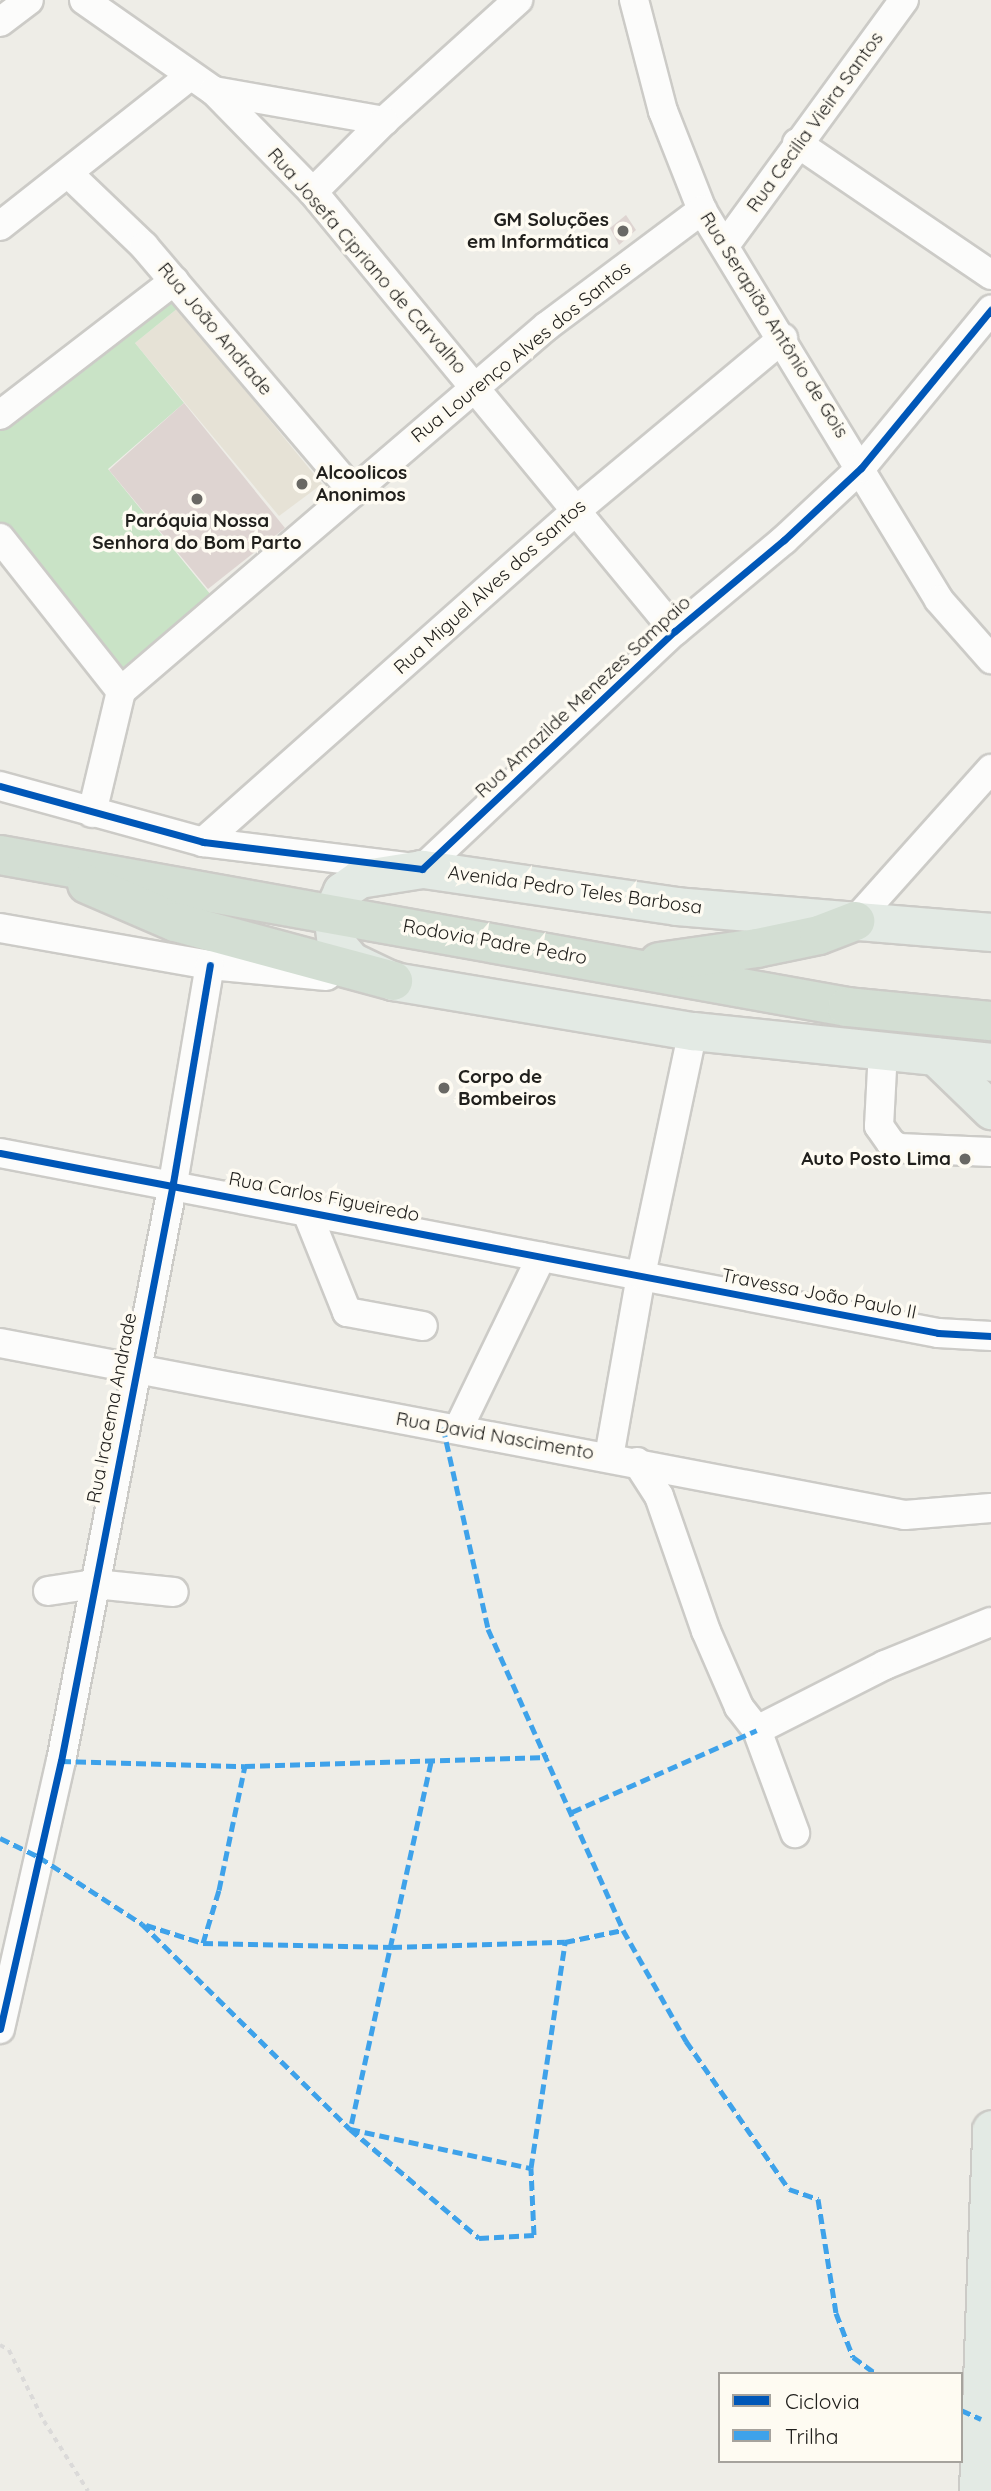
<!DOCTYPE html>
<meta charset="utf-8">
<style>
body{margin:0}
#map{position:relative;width:991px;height:2491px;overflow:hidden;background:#eeede7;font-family:Quicksand,sans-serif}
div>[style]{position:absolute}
.built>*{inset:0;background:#e6e2d6}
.green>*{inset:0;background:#c9e3c6}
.building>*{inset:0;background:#ded4d1}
.path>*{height:3.5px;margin-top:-1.75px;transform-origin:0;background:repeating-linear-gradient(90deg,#dbdad9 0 5px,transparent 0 10px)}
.roads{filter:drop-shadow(2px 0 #cccbc7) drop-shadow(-2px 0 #cccbc7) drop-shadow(0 2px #cccbc7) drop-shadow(0 -2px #cccbc7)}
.minor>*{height:28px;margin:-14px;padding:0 14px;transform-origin:14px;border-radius:14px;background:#fcfcfb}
.major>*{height:37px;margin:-18.5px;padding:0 18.5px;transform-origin:18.5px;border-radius:18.5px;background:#e3eae4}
.highway>*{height:38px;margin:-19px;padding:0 19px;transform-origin:19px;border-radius:19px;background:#d3ded3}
.quiet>*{height:5px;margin-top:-2.5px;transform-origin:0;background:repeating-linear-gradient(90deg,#3ea2ea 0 10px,transparent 0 15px)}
.cycleway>*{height:7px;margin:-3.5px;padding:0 3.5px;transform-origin:3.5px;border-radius:3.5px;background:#0057b8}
.dots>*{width:19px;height:19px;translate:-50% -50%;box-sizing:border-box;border:4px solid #fefbf2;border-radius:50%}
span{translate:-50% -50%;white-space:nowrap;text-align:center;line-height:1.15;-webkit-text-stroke:7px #fefbf2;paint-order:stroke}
.street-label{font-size:19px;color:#21201d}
.poi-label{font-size:19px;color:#21201d;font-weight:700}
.right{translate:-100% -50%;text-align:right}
.left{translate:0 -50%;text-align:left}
.legend{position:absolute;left:718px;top:2372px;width:245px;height:91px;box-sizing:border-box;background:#fefbf2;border:2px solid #a6a39d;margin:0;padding:9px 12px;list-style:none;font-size:21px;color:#21201d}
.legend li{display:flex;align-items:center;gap:14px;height:35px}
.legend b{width:35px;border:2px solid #a6a39d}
</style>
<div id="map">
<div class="built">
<div style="clip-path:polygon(178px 308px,322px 484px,279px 516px,135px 343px)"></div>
</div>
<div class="green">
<div style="clip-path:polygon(172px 299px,178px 308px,135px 343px,184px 403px,108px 469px,215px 600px,124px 681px,0 532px,0 423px)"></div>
</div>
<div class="building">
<div style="clip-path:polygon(626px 215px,636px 230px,619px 245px,610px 228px)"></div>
<div style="clip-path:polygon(184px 403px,285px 528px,208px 589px,109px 470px)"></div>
</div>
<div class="path">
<div style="left:0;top:2345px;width:10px;rotate:29deg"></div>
<div style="left:9px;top:2350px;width:79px;rotate:63.8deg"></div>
<div style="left:44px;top:2421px;width:83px;rotate:57.8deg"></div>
</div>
<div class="roads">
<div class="minor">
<div style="left:84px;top:0;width:159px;rotate:35deg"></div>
<div style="left:214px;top:91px;width:173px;rotate:10deg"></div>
<div style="left:384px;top:121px;width:181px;rotate:-42.1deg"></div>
<div style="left:634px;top:0;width:115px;rotate:75.4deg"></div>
<div style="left:663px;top:111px;width:106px;rotate:68.5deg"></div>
<div style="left:702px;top:210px;width:456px;rotate:58.7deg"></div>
<div style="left:939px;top:600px;width:79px;rotate:48.6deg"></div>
<div style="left:0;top:22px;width:36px;rotate:-37deg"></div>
<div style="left:214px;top:91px;width:141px;rotate:45.6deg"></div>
<div style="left:313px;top:192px;width:569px;rotate:50.49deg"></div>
<div style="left:797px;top:143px;width:235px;rotate:34.2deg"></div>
<div style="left:69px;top:174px;width:104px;rotate:43.8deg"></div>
<div style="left:144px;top:246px;width:323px;rotate:49.6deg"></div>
<div style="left:313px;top:192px;width:100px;rotate:-45deg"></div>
<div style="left:0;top:226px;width:241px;rotate:-38.3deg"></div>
<div style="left:726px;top:244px;width:302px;rotate:-53.9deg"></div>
<div style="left:0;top:415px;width:220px;rotate:-37.6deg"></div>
<div style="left:0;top:538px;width:195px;rotate:51.7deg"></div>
<div style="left:0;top:786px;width:211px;rotate:15.4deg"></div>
<div style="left:203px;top:842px;width:221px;rotate:7deg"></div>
<div style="left:422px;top:869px;width:347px;rotate:-43.3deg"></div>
<div style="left:675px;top:631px;width:142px;rotate:-39.9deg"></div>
<div style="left:784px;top:540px;width:105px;rotate:-43.1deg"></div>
<div style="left:861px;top:468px;width:205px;rotate:-50.6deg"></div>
<div style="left:92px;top:813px;width:125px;rotate:-76.6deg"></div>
<div style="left:121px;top:691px;width:561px;rotate:-40.59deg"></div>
<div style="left:547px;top:326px;width:194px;rotate:-36.8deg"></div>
<div style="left:203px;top:842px;width:502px;rotate:-41.61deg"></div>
<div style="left:578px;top:509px;width:267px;rotate:-39.8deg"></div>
<div style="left:855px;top:921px;width:204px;rotate:-48.2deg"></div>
<div style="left:0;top:928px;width:213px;rotate:10deg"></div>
<div style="left:210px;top:965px;width:117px;rotate:5.4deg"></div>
<div style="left:883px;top:1050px;width:76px;rotate:93deg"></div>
<div style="left:879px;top:1126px;width:21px;rotate:55deg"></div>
<div style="left:891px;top:1143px;width:9px;rotate:32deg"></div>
<div style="left:899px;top:1148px;width:92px;rotate:2.5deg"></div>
<div style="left:0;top:1153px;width:955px;rotate:10.86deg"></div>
<div style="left:938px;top:1333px;width:53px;rotate:3.2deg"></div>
<div style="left:306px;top:1210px;width:110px;rotate:68.1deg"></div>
<div style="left:347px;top:1312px;width:77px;rotate:10.4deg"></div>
<div style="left:0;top:1343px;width:921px;rotate:10.76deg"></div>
<div style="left:905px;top:1515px;width:86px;rotate:-4.7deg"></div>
<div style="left:459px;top:1427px;width:189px;rotate:-64.2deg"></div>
<div style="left:609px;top:1457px;width:185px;rotate:-80deg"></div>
<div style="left:641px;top:1275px;width:249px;rotate:-78deg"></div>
<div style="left:637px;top:1462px;width:40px;rotate:57.1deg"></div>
<div style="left:659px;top:1496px;width:143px;rotate:70.8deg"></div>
<div style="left:706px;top:1631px;width:83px;rotate:66.5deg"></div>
<div style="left:739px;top:1707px;width:29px;rotate:52deg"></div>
<div style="left:757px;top:1730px;width:110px;rotate:69.7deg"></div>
<div style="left:48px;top:1591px;width:48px;rotate:-8.5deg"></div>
<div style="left:95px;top:1584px;width:79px;rotate:5.8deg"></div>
<div style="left:757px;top:1730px;width:144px;rotate:-26.9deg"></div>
<div style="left:885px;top:1665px;width:114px;rotate:-22.1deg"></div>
<div style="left:0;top:2029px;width:275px;rotate:-77.2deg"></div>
<div style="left:61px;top:1761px;width:589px;rotate:-79.03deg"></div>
<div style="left:173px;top:1183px;width:221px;rotate:-80.4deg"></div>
</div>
<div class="major">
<div style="left:991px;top:932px;width:315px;rotate:-175.3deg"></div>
<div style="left:677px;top:906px;width:258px;rotate:-171.7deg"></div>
<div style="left:422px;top:869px;width:64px;rotate:171deg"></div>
<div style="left:359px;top:879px;width:21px;rotate:145deg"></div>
<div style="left:342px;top:891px;width:23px;rotate:115deg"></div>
<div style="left:332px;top:912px;width:31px;rotate:83deg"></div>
<div style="left:336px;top:943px;width:23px;rotate:50deg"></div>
<div style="left:351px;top:961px;width:47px;rotate:25.5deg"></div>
<div style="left:393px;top:981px;width:304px;rotate:9.5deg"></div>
<div style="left:693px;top:1031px;width:300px;rotate:5.9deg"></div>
<div style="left:935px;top:1056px;width:78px;rotate:44deg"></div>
<div style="left:978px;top:2491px;width:362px;rotate:-87.9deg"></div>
</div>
<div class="highway">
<div style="left:0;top:855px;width:861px;rotate:10.17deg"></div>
<div style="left:847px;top:1007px;width:145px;rotate:5.6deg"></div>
<div style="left:87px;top:884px;width:96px;rotate:23.4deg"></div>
<div style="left:175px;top:922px;width:226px;rotate:15.1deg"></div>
<div style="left:659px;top:962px;width:99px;rotate:-8.1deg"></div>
<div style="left:757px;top:948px;width:63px;rotate:-11.8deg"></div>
<div style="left:819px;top:935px;width:39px;rotate:-21deg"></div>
</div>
</div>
<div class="quiet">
<div style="left:443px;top:1427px;width:207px;rotate:77.4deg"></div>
<div style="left:488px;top:1629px;width:330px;rotate:65.8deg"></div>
<div style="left:623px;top:1930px;width:128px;rotate:60.4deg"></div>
<div style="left:686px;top:2041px;width:180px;rotate:55.2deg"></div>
<div style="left:789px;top:2189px;width:31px;rotate:19deg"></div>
<div style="left:818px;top:2199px;width:115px;rotate:81deg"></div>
<div style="left:836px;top:2313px;width:47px;rotate:68.9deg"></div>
<div style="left:853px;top:2357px;width:29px;rotate:36deg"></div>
<div style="left:61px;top:1761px;width:184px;rotate:1.6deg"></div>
<div style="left:245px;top:1766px;width:303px;rotate:-1.7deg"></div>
<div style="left:431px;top:1762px;width:376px;rotate:102.4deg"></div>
<div style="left:350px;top:2129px;width:185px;rotate:12.2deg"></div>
<div style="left:572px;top:1812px;width:202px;rotate:-23.9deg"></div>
<div style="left:0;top:1838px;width:43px;rotate:26deg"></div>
<div style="left:39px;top:1857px;width:123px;rotate:33deg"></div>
<div style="left:142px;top:1924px;width:292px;rotate:44.6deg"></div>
<div style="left:350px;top:2129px;width:169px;rotate:40.2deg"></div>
<div style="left:479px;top:2238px;width:55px;rotate:-3.1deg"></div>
<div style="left:534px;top:2235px;width:67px;rotate:-92.6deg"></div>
<div style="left:531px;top:2168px;width:229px;rotate:-81.4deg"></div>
<div style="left:146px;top:1925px;width:60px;rotate:17.5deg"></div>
<div style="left:203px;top:1943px;width:189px;rotate:1.2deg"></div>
<div style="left:392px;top:1947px;width:173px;rotate:-1.7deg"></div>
<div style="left:565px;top:1942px;width:59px;rotate:-11.7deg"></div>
<div style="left:203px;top:1943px;width:55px;rotate:-73.2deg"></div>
<div style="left:219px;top:1890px;width:127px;rotate:-78.2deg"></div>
<div style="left:961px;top:2410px;width:22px;rotate:24deg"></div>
</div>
<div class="cycleway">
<div style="left:0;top:786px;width:211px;rotate:15.4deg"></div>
<div style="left:203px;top:842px;width:221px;rotate:7deg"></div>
<div style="left:422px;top:869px;width:347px;rotate:-43.3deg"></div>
<div style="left:675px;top:631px;width:142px;rotate:-39.9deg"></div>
<div style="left:784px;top:540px;width:105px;rotate:-43.1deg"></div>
<div style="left:861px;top:468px;width:205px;rotate:-50.6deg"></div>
<div style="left:0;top:1153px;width:955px;rotate:10.86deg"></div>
<div style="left:938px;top:1333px;width:53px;rotate:3.2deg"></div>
<div style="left:0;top:2029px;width:275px;rotate:-77.2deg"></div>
<div style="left:61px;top:1761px;width:589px;rotate:-79.03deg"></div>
<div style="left:173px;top:1183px;width:221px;rotate:-80.4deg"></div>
</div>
<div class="dots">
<div style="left:623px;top:231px;background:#696864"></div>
<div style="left:302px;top:484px;background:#696864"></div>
<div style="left:197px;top:499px;background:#696864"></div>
<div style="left:444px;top:1088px;background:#696864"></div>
<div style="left:965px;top:1159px;background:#696864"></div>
</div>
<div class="street-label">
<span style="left:815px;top:122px;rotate:-54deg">Rua Cecilia Vieira Santos</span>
<span style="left:367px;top:261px;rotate:49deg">Rua Josefa Cipriano de Carvalho</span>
<span style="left:774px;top:325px;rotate:58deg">Rua Serapião Antônio de Gois</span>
<span style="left:215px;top:329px;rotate:50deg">Rua João Andrade</span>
<span style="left:521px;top:352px;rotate:-39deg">Rua Lourenço Alves dos Santos</span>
<span style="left:490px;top:587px;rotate:-42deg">Rua Miguel Alves dos Santos</span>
<span style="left:583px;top:697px;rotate:-43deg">Rua Amazilde Menezes Sampaio</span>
<span style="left:575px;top:890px;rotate:8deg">Avenida Pedro Teles Barbosa</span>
<span style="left:495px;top:942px;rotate:10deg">Rodovia Padre Pedro</span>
<span style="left:324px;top:1197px;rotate:11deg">Rua Carlos Figueiredo</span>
<span style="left:819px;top:1294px;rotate:11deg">Travessa João Paulo II</span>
<span style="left:112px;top:1408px;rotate:-79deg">Rua Iracema Andrade</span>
<span style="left:495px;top:1436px;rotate:10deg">Rua David Nascimento</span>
</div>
<div class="poi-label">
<span class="right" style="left:609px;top:231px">GM Soluções<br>em Informática</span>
<span class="left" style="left:316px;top:484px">Alcoolicos<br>Anonimos</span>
<span style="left:197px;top:532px">Paróquia Nossa<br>Senhora do Bom Parto</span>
<span class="left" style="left:458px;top:1088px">Corpo de<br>Bombeiros</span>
<span class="right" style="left:951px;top:1159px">Auto Posto Lima</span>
</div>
<ul class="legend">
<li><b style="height:9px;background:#0057b8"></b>Ciclovia</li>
<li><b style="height:9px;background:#3ea2ea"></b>Trilha</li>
</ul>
</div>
